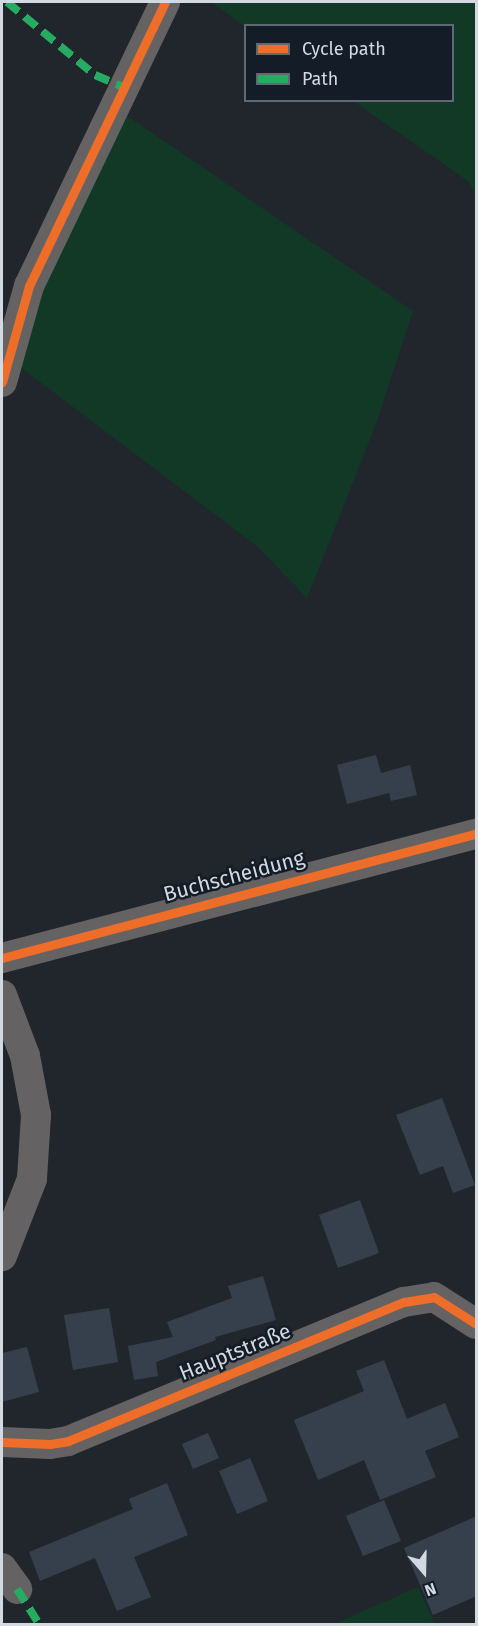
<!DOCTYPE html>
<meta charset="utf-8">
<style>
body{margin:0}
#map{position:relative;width:478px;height:1626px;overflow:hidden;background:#21262c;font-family:"Fira Sans",sans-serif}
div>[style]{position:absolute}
.green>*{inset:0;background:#113925}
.building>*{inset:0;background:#36404c}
.street>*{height:30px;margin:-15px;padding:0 15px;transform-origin:15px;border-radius:15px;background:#646262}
.quiet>*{height:8px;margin-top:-4px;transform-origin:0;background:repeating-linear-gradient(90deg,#26ab63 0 15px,transparent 0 23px)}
.cycleway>*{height:9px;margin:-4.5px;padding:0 4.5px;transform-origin:4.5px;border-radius:4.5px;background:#ee6e29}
span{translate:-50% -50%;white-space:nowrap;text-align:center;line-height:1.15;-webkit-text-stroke:5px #141c27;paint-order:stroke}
.street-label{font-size:21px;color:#d3d9e0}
.frame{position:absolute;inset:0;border:3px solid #d3d9e0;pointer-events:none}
.legend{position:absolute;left:244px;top:24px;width:210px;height:78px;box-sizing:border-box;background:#141c27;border:2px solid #606871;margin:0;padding:8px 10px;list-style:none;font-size:18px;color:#d3d9e0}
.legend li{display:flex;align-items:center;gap:12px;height:30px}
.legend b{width:30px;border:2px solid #606871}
.north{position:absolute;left:394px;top:1542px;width:60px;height:60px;-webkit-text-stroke:4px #141c27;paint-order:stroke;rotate:160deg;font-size:16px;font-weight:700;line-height:24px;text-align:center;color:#d3d9e0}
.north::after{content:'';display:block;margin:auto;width:21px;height:27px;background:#d3d9e0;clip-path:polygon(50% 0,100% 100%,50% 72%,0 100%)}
</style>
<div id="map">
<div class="green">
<div style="clip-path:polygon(210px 2px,476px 2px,476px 195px,468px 181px,353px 101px,452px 100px,452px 26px,245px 26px)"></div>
<div style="clip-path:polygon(120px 111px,413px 311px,376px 424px,307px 598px,258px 547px,15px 363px,39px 282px)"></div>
<div style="clip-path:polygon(418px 1587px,435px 1624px,334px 1624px)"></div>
</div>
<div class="building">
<div style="clip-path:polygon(376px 755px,381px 773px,410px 765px,417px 795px,391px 801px,389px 793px,347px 804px,337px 765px)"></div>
<div style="clip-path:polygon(442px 1098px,475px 1185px,453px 1193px,443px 1166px,420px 1175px,396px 1115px)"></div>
<div style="clip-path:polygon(360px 1200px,379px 1253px,338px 1268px,319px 1215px)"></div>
<div style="clip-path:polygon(263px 1276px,276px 1320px,215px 1337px,216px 1340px,156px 1362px,158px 1376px,134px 1380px,128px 1346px,173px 1337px,167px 1322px,232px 1298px,228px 1286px)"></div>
<div style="clip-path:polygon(109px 1308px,118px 1362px,73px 1370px,64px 1315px)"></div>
<div style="clip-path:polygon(27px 1347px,39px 1392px,2px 1402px,2px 1353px)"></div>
<div style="clip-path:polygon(384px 1360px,407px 1419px,445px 1403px,459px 1437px,425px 1451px,436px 1477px,380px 1500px,364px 1460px,318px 1480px,294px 1420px,364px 1391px,356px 1371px)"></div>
<div style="clip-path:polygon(208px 1433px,219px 1458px,193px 1469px,182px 1444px)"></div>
<div style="clip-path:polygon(250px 1458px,268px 1501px,237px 1514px,219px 1471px)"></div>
<div style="clip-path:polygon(167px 1483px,188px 1535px,134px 1557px,151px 1597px,117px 1611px,95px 1558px,40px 1581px,29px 1552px,133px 1509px,129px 1499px)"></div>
<div style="clip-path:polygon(384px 1500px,401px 1541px,363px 1556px,346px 1516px)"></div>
<div style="clip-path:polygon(477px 1516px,477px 1596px,433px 1615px,404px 1548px)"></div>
</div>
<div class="street">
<div style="left:2px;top:382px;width:100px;rotate:-74.3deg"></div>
<div style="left:29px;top:286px;width:315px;rotate:-64.4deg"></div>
<div style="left:2px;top:958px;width:490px;rotate:-14.7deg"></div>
<div style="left:2px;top:995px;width:65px;rotate:69.3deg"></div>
<div style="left:25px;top:1056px;width:60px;rotate:79.4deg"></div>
<div style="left:36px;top:1115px;width:64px;rotate:93.6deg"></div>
<div style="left:32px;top:1179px;width:83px;rotate:111.3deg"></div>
<div style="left:2px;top:1442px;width:48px;rotate:2.4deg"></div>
<div style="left:50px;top:1444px;width:18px;rotate:-9deg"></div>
<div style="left:68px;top:1441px;width:364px;rotate:-22.5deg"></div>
<div style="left:404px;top:1302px;width:30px;rotate:-9deg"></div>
<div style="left:434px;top:1297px;width:50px;rotate:32.7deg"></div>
<div style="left:2px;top:1568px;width:26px;rotate:54deg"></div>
</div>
<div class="quiet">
<div style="left:7px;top:2px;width:114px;rotate:39.7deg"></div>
<div style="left:95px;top:75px;width:30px;rotate:23deg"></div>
<div style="left:17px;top:1589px;width:41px;rotate:57.8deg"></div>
</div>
<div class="cycleway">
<div style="left:2px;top:382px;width:100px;rotate:-74.3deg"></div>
<div style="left:29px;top:286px;width:315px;rotate:-64.4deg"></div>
<div style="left:2px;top:958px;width:490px;rotate:-14.7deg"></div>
<div style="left:2px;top:1442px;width:48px;rotate:2.4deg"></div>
<div style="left:50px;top:1444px;width:18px;rotate:-9deg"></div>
<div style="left:68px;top:1441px;width:364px;rotate:-22.5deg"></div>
<div style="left:404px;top:1302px;width:30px;rotate:-9deg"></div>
<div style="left:434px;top:1297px;width:50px;rotate:32.7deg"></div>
</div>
<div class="street-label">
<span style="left:234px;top:876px;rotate:-15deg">Buchscheidung</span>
<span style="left:235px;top:1352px;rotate:-22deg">Hauptstraße</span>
</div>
<div class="frame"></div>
<ul class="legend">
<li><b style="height:8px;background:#ee6e29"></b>Cycle path</li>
<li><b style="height:8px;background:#26ab63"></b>Path</li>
</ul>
<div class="north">N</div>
</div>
